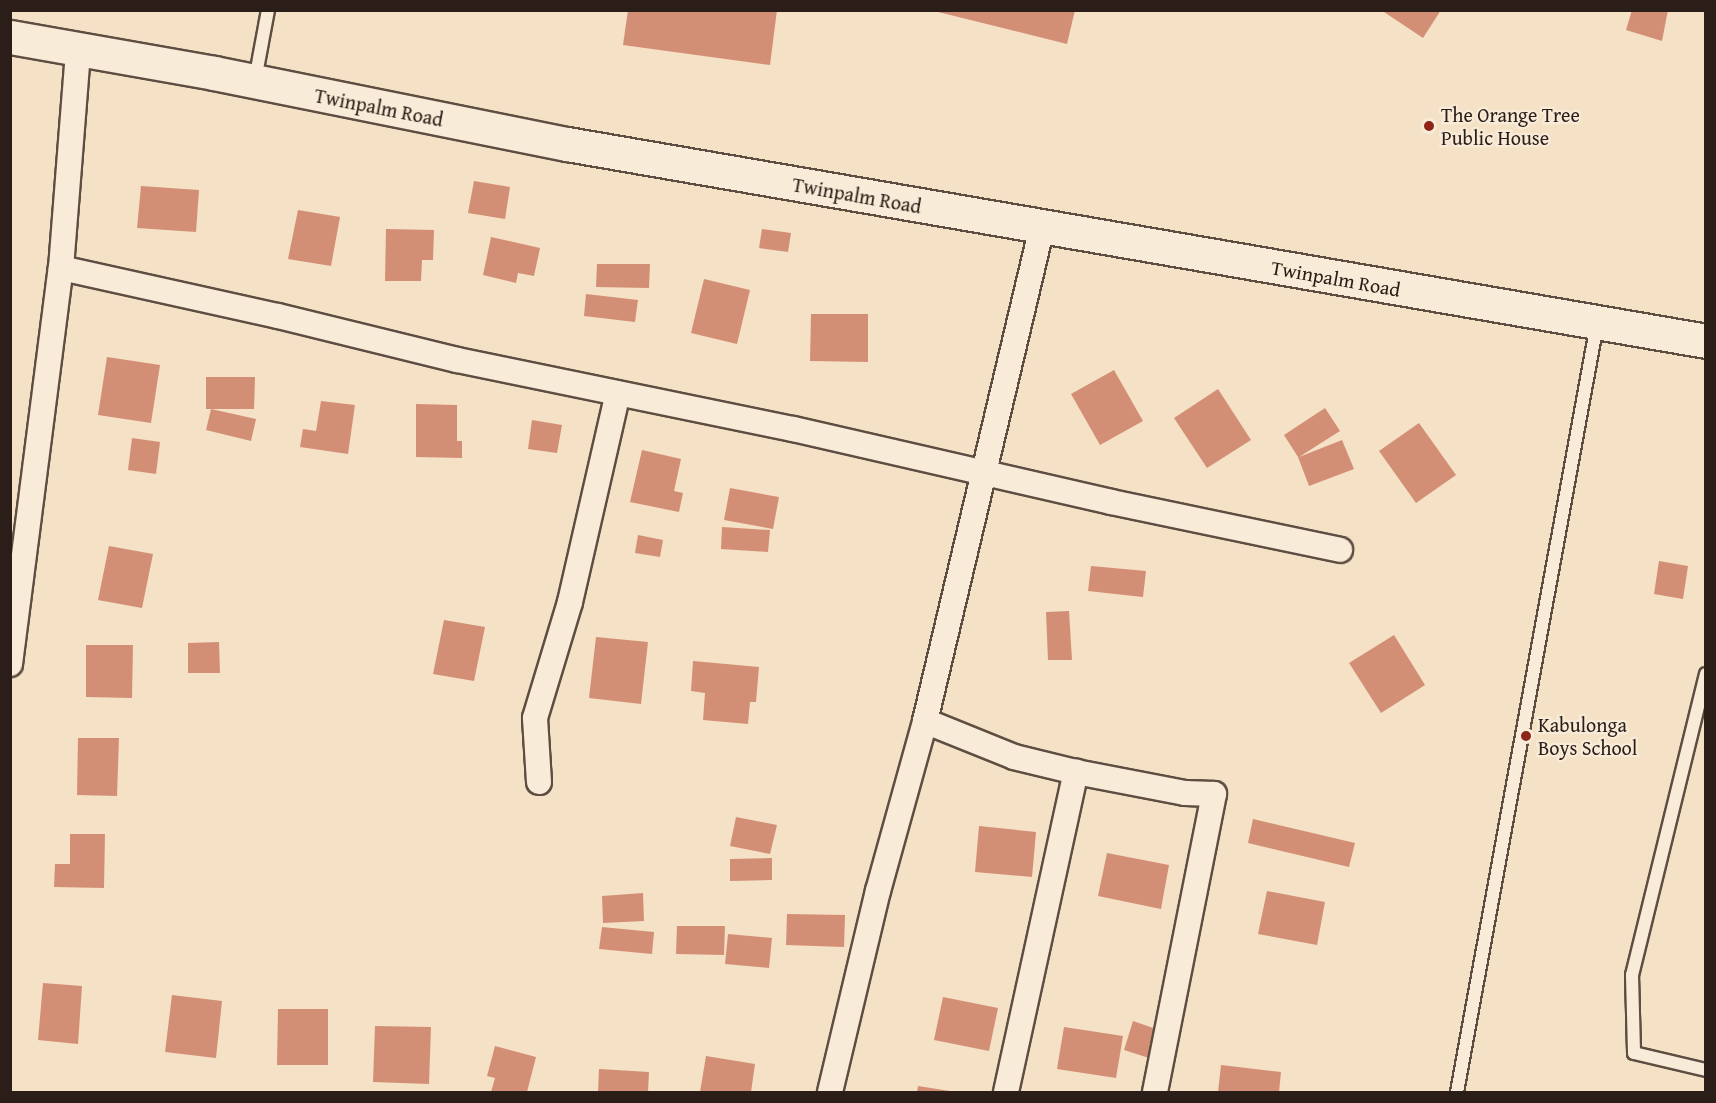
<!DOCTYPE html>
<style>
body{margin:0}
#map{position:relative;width:1716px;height:1103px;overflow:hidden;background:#f5e1c5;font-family:"Gentium Book Plus",serif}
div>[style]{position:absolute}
.building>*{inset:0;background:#d38f76}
.roads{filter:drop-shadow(2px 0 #5e4e42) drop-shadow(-2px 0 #5e4e42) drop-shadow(0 2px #5e4e42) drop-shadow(0 -2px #5e4e42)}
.lane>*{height:12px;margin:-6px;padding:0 6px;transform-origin:6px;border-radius:6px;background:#f8ecd9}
.street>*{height:24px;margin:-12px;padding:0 12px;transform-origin:12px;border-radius:12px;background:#f8ecd9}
.secondary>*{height:33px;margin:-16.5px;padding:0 16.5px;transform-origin:16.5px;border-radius:16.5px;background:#f8ecd9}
.dots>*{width:16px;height:16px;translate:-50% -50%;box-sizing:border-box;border:3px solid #f8ecd9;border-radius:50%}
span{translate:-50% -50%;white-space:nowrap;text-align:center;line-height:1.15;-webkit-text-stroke:4.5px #f8ecd9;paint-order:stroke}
.street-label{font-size:20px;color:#2b1d17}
.poi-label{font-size:20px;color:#2b1d17}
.left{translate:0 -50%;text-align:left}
.frame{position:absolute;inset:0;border:12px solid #2b1d17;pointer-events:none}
</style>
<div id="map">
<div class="building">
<div style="clip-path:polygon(628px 10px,777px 10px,770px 65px,623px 45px)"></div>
<div style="clip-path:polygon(930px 10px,1075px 10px,1067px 44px)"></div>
<div style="clip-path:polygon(1381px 10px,1441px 10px,1423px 38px)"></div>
<div style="clip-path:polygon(1632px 10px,1668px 10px,1662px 41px,1626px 30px)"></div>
<div style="clip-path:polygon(474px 181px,510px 187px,505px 219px,468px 213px)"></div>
<div style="clip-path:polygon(141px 186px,199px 190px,196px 232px,137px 228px)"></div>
<div style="clip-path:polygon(298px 210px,340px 217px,331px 266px,288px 259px)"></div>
<div style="clip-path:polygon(386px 229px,434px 230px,433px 260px,422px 260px,421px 281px,385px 281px)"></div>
<div style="clip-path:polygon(762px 229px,791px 233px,788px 252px,759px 248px)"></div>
<div style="clip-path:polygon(491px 237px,540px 248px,534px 276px,518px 273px,516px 283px,483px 275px)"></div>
<div style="clip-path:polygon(597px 264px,650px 264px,649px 288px,596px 287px)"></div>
<div style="clip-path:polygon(704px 279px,750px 290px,737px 344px,691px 333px)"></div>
<div style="clip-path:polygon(586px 294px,638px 300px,635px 322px,584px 316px)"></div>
<div style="clip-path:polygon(811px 314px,868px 314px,868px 362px,810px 361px)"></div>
<div style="clip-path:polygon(107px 357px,160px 365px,151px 423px,98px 415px)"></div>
<div style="clip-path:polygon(1114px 370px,1143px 421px,1100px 445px,1071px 394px)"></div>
<div style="clip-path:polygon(206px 377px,255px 377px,254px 409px,206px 409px)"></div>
<div style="clip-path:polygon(1218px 389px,1251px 440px,1207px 468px,1174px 418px)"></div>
<div style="clip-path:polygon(321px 401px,355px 405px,348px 454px,300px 447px,303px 429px,316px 431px)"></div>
<div style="clip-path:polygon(416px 404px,457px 405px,457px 441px,462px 441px,462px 458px,416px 457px)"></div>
<div style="clip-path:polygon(1325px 408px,1340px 431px,1299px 457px,1342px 440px,1354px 469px,1309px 486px,1298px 457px,1284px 435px)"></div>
<div style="clip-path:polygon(211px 409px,256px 419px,251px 441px,206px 430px)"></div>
<div style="clip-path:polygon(532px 420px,562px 425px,557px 453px,528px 449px)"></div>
<div style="clip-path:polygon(1419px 423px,1456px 475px,1416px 503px,1379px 451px)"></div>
<div style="clip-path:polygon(132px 438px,160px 442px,156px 474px,128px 470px)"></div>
<div style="clip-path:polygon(642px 450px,681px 459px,674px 491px,683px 493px,679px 512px,630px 502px)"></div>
<div style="clip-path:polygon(730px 488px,779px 497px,773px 529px,724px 520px)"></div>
<div style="clip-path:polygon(722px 527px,770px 530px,768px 552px,721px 549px)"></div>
<div style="clip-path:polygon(638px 535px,663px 540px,660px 557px,635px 553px)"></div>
<div style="clip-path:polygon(109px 546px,153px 554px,142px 608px,98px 600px)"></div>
<div style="clip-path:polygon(1659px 561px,1688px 566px,1683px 599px,1654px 594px)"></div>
<div style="clip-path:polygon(1091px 566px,1146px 571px,1143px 597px,1088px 591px)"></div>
<div style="clip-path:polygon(1069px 611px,1072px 660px,1048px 660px,1046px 612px)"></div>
<div style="clip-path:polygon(444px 620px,485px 627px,474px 681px,433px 674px)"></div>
<div style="clip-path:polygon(1394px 635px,1425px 685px,1381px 713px,1349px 663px)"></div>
<div style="clip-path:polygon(596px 637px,648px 642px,641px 704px,589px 698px)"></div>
<div style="clip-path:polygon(219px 642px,220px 673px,188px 673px,188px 643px)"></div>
<div style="clip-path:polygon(86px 645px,133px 645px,132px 698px,86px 697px)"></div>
<div style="clip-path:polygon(693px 661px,759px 667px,756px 702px,750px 702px,748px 724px,703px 720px,705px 693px,691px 691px)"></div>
<div style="clip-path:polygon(78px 738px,119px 738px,117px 796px,77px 795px)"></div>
<div style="clip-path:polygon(736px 817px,777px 825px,770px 854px,730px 846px)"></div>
<div style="clip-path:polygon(1253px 819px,1355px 843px,1349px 867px,1248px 843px)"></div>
<div style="clip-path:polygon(979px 826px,1036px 832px,1032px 877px,975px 872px)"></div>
<div style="clip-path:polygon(70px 834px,105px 834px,104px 888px,54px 887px,55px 864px,70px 864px)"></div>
<div style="clip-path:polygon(1107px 853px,1169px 865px,1161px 909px,1098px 896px)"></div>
<div style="clip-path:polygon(772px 858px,772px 880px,730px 881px,730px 859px)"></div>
<div style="clip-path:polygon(1267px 891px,1325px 902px,1317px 945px,1258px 934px)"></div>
<div style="clip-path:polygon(643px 893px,644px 921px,603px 923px,602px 896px)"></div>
<div style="clip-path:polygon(787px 914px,845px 915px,844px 947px,786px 945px)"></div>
<div style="clip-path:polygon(677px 926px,725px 926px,724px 955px,676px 954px)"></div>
<div style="clip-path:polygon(602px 927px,654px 932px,652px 954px,599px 949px)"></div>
<div style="clip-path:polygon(728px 934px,772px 938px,769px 968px,725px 964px)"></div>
<div style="clip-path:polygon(43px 983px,82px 986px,78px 1044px,38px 1040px)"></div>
<div style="clip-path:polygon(172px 995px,222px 1001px,216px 1058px,165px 1052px)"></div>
<div style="clip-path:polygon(943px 997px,998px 1008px,989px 1051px,934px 1040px)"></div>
<div style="clip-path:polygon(278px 1009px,328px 1009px,328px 1065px,277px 1065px)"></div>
<div style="clip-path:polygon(1133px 1021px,1159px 1030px,1149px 1058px,1124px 1050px)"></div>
<div style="clip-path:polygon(375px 1026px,431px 1027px,429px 1084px,373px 1082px)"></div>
<div style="clip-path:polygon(1064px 1027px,1123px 1036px,1116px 1078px,1057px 1069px)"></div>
<div style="clip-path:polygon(495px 1046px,536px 1057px,527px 1092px,491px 1092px,495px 1078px,487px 1076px)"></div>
<div style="clip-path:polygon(706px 1056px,755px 1064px,751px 1092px,700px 1092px)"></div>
<div style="clip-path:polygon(1221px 1065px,1281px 1072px,1279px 1092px,1218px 1092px)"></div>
<div style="clip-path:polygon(599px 1069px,649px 1072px,648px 1092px,598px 1092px)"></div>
<div style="clip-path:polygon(918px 1086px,950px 1091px,950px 1092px,917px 1092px)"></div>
</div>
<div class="roads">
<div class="lane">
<div style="left:255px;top:80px;width:71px;rotate:-79.5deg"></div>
<div style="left:1706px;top:674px;width:310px;rotate:103.8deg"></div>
<div style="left:1632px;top:975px;width:78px;rotate:88.5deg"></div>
<div style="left:1634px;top:1053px;width:74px;rotate:13.3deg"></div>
<div style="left:1457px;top:1092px;width:781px;rotate:-79.67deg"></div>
</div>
<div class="street">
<div style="left:61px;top:268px;width:222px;rotate:12.5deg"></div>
<div style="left:278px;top:316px;width:184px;rotate:13.8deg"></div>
<div style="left:457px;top:360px;width:343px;rotate:11.6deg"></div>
<div style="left:793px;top:429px;width:326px;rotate:12.9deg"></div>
<div style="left:1111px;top:502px;width:234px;rotate:11.8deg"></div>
<div style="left:10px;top:664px;width:399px;rotate:-82.7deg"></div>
<div style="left:61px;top:268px;width:219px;rotate:-85.5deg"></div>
<div style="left:925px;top:721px;width:96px;rotate:22deg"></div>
<div style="left:1014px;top:757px;width:64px;rotate:13.6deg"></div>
<div style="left:1076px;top:772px;width:111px;rotate:10.9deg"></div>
<div style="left:1185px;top:793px;width:29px;rotate:2deg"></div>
<div style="left:1214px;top:794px;width:304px;rotate:101.2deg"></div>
<div style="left:539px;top:782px;width:64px;rotate:-93.6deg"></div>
<div style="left:535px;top:718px;width:121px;rotate:-73.2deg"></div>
<div style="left:570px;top:602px;width:214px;rotate:-77.1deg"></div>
<div style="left:830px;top:1092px;width:207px;rotate:-76.6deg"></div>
<div style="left:878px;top:891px;width:176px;rotate:-74.5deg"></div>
<div style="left:925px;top:721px;width:508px;rotate:-76.68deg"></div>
<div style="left:1006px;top:1092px;width:328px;rotate:-77.7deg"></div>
</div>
<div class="secondary">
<div style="left:10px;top:37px;width:207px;rotate:10deg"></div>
<div style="left:214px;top:73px;width:360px;rotate:11.4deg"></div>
<div style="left:567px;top:144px;width:1156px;rotate:9.81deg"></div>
</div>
</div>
<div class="dots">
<div style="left:1429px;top:126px;background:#8f2418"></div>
<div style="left:1526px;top:736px;background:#8f2418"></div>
</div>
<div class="street-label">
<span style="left:379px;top:107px;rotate:11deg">Twinpalm Road</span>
<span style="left:857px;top:195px;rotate:10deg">Twinpalm Road</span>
<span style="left:1336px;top:278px;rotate:10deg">Twinpalm Road</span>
</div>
<div class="poi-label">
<span class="left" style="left:1441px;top:126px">The Orange Tree<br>Public House</span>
<span class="left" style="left:1538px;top:736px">Kabulonga<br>Boys School</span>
</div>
<div class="frame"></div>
</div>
